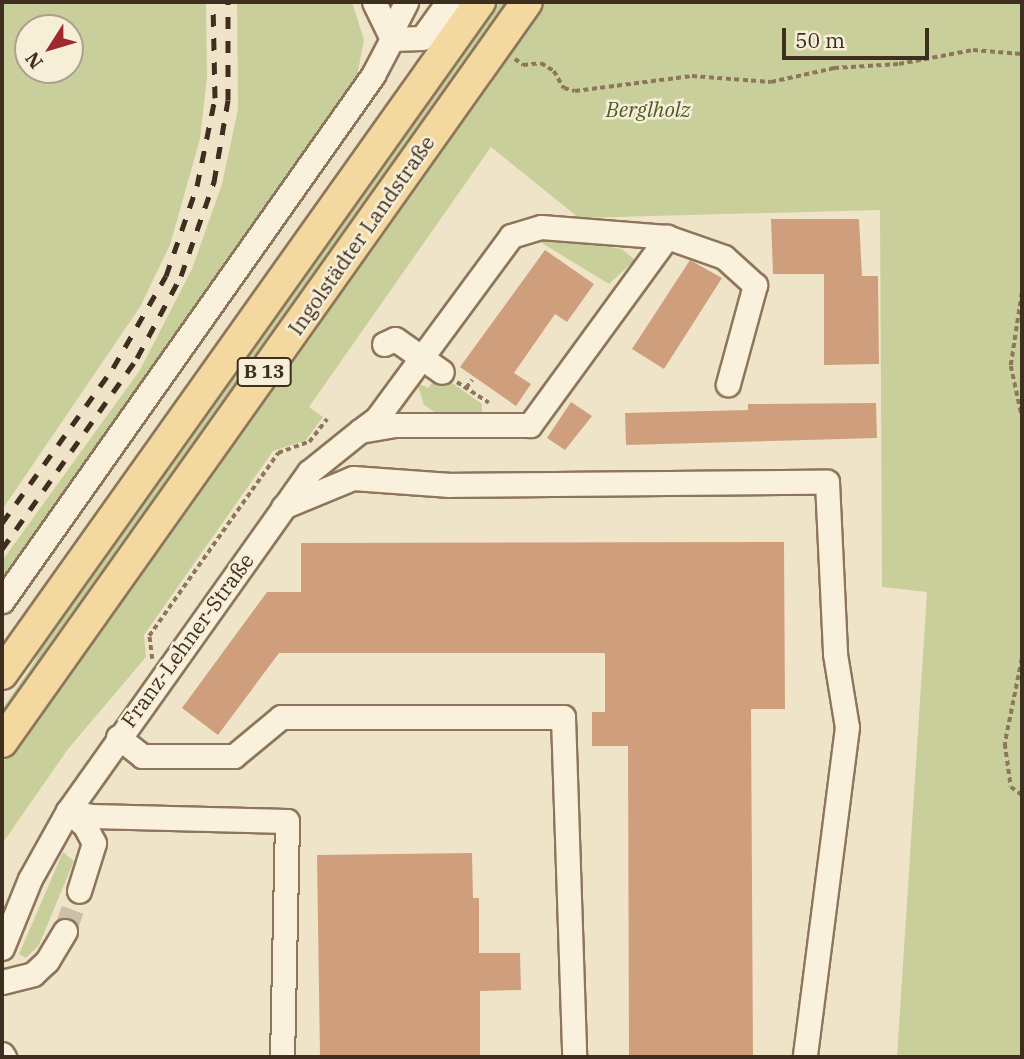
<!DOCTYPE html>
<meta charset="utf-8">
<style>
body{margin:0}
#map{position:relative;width:1024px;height:1059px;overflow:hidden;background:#f0e4c8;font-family:"IBM Plex Serif",serif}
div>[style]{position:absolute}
.green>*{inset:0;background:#c9cf9b}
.building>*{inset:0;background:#cf9f7d}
.minor-tunnel>*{height:23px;margin-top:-11.5px;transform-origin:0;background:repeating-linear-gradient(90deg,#ccc0a6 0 23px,transparent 0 34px)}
.path>*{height:3.5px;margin-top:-1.75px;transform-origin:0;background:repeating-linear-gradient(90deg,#8d765c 0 5px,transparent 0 8.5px)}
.roads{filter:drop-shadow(2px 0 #8d765c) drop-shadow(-2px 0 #8d765c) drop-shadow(0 2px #8d765c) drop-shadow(0 -2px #8d765c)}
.minor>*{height:23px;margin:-11.5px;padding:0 11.5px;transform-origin:11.5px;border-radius:11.5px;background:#faf1dc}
.major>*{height:30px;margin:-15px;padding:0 15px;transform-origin:15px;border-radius:15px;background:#f3d9a0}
.rail>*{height:5px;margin-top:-2.5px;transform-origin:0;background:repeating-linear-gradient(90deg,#3d2e20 0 12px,transparent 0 24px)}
span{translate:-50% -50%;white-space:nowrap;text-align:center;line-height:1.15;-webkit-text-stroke:5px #f7eed8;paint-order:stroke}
.shield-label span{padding:2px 5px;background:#f7eed8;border:2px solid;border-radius:5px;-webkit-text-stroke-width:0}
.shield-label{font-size:19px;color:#3d2e20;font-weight:700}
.park-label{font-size:21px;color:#4d5a26;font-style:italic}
.street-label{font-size:21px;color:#3d2e20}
.frame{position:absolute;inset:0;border:4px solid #3d2e20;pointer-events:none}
.north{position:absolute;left:14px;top:14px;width:70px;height:70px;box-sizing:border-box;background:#f7eed8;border:2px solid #ada18e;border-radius:50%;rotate:233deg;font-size:19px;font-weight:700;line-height:28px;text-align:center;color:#3d2e20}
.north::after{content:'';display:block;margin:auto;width:24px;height:32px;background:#9e2a2b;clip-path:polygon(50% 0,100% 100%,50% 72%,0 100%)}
.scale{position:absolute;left:782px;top:28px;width:147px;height:32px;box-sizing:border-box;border:4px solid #3d2e20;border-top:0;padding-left:9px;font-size:21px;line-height:24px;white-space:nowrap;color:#3d2e20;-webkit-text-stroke:5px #f7eed8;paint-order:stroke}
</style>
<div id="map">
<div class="green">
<div style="clip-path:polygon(evenodd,2px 2px,206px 2px,207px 77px,200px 139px,170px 245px,140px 307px,2px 510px,2px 2px,28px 28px,70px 28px,70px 70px,28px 70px,28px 28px)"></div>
<div style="clip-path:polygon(237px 2px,352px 2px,364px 40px,357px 76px,2px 583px,2px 561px,140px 370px,192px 269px,222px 184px,238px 109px)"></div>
<div style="clip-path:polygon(492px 2px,513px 2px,2px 723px,2px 709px,32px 666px,61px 610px)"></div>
<div style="clip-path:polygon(543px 2px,1022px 2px,1022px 1057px,897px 1057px,927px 592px,882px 587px,880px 210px,579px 218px,491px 147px,309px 407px,323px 417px,306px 440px,273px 451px,144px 635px,146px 657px,68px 749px,2px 844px,2px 764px)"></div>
<div style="clip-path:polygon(544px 236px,622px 249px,635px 260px,609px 284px,540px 242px)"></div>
<div style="clip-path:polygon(439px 374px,482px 404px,482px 415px,439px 415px,424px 405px,417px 383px,428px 388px)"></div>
<div style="clip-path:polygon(63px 852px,74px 861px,39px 945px,26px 958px,19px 954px)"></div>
</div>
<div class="building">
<div style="clip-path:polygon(771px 219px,859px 219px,862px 276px,878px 276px,879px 364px,824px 365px,824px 274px,773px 274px)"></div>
<div style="clip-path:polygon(545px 250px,594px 284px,567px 322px,555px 314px,514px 373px,531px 384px,516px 406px,460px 367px)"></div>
<div style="clip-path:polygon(690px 260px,722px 278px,664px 369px,632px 349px)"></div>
<div style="clip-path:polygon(571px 402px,592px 416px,565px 450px,547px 438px)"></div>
<div style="clip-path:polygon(876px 403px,877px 438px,626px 445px,625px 413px,748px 410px,748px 404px)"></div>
<div style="clip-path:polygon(784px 542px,785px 709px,751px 709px,753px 1057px,629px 1057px,628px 746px,592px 746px,592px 712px,605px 712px,605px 653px,279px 653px,218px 735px,182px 708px,267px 592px,301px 592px,301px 543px)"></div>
<div style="clip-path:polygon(472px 853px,473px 898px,479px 898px,479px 953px,520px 953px,521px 990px,480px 991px,480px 1057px,320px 1057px,317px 855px)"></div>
</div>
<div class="minor-tunnel">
<div style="left:65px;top:931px;width:42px;rotate:-70.7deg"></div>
</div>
<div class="path">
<div style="left:515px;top:59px;width:10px;rotate:37deg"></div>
<div style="left:523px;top:65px;width:18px;rotate:-6deg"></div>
<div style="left:541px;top:63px;width:15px;rotate:32deg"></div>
<div style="left:554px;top:71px;width:20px;rotate:60deg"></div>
<div style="left:564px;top:88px;width:11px;rotate:15deg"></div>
<div style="left:575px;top:91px;width:118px;rotate:-7.3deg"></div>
<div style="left:692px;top:76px;width:79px;rotate:4.3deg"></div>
<div style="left:771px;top:82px;width:65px;rotate:-12.5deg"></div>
<div style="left:834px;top:68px;width:65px;rotate:-3.5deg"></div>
<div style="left:899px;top:64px;width:75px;rotate:-10.7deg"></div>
<div style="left:973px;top:50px;width:49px;rotate:4.7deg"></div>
<div style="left:1022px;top:293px;width:74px;rotate:98.6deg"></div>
<div style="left:1011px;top:366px;width:52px;rotate:77.8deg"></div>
<div style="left:457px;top:382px;width:38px;rotate:33deg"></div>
<div style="left:466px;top:388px;width:10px;rotate:-53deg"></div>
<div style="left:152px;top:659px;width:23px;rotate:-97deg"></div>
<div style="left:149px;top:636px;width:224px;rotate:-54.8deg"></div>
<div style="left:278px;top:453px;width:33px;rotate:-20deg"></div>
<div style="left:309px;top:442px;width:29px;rotate:-52deg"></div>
<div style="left:1022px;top:659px;width:87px;rotate:101.3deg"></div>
<div style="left:1005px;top:744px;width:43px;rotate:82.1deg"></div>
<div style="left:1011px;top:787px;width:14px;rotate:36deg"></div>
</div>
<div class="roads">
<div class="minor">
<div style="left:392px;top:30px;width:31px;rotate:-63deg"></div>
<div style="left:392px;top:39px;width:30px;rotate:-2deg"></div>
<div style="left:422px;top:38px;width:44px;rotate:-54.2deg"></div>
<div style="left:384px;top:344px;width:12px;rotate:-24deg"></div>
<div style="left:395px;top:339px;width:57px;rotate:35.1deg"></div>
<div style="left:360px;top:431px;width:21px;rotate:-37deg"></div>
<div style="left:377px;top:418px;width:226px;rotate:-53.6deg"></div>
<div style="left:511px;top:236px;width:31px;rotate:-17deg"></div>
<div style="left:541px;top:227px;width:126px;rotate:4.5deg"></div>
<div style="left:667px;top:237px;width:60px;rotate:19.3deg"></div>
<div style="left:724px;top:257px;width:42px;rotate:42.1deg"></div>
<div style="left:755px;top:285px;width:103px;rotate:105.3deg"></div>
<div style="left:283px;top:507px;width:76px;rotate:-22.5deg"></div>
<div style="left:353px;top:478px;width:97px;rotate:4.1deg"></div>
<div style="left:450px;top:485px;width:377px;rotate:-0.5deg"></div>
<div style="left:827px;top:482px;width:172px;rotate:87.3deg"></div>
<div style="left:835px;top:654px;width:74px;rotate:80.7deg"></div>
<div style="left:847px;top:727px;width:333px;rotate:97.3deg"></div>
<div style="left:2px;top:601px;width:644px;rotate:-54.8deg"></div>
<div style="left:373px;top:75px;width:41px;rotate:-62.2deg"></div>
<div style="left:392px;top:39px;width:41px;rotate:-115.9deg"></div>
<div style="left:118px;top:737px;width:31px;rotate:38deg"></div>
<div style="left:142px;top:756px;width:92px"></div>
<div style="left:234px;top:756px;width:61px;rotate:-39.7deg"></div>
<div style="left:281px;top:717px;width:282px"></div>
<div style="left:563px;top:717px;width:340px;rotate:88.1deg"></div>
<div style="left:68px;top:811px;width:25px;rotate:12deg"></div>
<div style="left:92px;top:816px;width:195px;rotate:1.5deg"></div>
<div style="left:287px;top:821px;width:236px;rotate:91.2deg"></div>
<div style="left:68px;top:811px;width:23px;rotate:41deg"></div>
<div style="left:85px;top:826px;width:19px;rotate:62deg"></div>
<div style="left:94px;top:843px;width:50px;rotate:107.4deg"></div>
<div style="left:2px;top:948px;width:74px;rotate:-67.9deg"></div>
<div style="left:30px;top:879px;width:78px;rotate:-60.8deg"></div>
<div style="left:68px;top:811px;width:416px;rotate:-54.6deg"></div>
<div style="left:309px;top:472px;width:65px;rotate:-38.8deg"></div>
<div style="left:360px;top:431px;width:34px;rotate:-10deg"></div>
<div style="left:393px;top:425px;width:137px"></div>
<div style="left:530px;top:425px;width:233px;rotate:-53.9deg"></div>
<div style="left:2px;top:982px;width:32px;rotate:-14deg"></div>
<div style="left:33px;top:974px;width:19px;rotate:-43deg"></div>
<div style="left:47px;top:961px;width:35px;rotate:-59deg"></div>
<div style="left:2px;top:1054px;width:4px;rotate:56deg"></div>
</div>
<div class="major">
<div style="left:2px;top:674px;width:825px;rotate:-54.58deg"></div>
<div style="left:2px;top:742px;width:907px;rotate:-54.65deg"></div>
</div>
</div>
<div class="rail">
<div style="left:2px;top:523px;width:191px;rotate:-54.4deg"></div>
<div style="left:113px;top:368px;width:106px;rotate:-60.1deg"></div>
<div style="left:166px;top:276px;width:95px;rotate:-71deg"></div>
<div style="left:197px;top:186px;width:90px;rotate:-78.4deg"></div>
<div style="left:215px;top:98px;width:96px;rotate:-91.2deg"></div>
<div style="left:2px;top:549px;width:234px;rotate:-54.7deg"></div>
<div style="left:137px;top:358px;width:93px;rotate:-61.8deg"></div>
<div style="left:181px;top:276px;width:100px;rotate:-70.7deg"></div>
<div style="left:214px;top:182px;width:83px;rotate:-80.3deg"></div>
<div style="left:228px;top:100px;width:98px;rotate:-90deg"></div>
</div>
<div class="shield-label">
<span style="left:264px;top:372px">B 13</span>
</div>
<div class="park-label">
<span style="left:648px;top:109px">Berglholz</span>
</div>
<div class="street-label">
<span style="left:361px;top:235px;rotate:-55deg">Ingolstädter Landstraße</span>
<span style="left:187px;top:640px;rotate:-54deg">Franz-Lehner-Straße</span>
</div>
<div class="frame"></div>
<div class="north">N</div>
<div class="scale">50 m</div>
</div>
